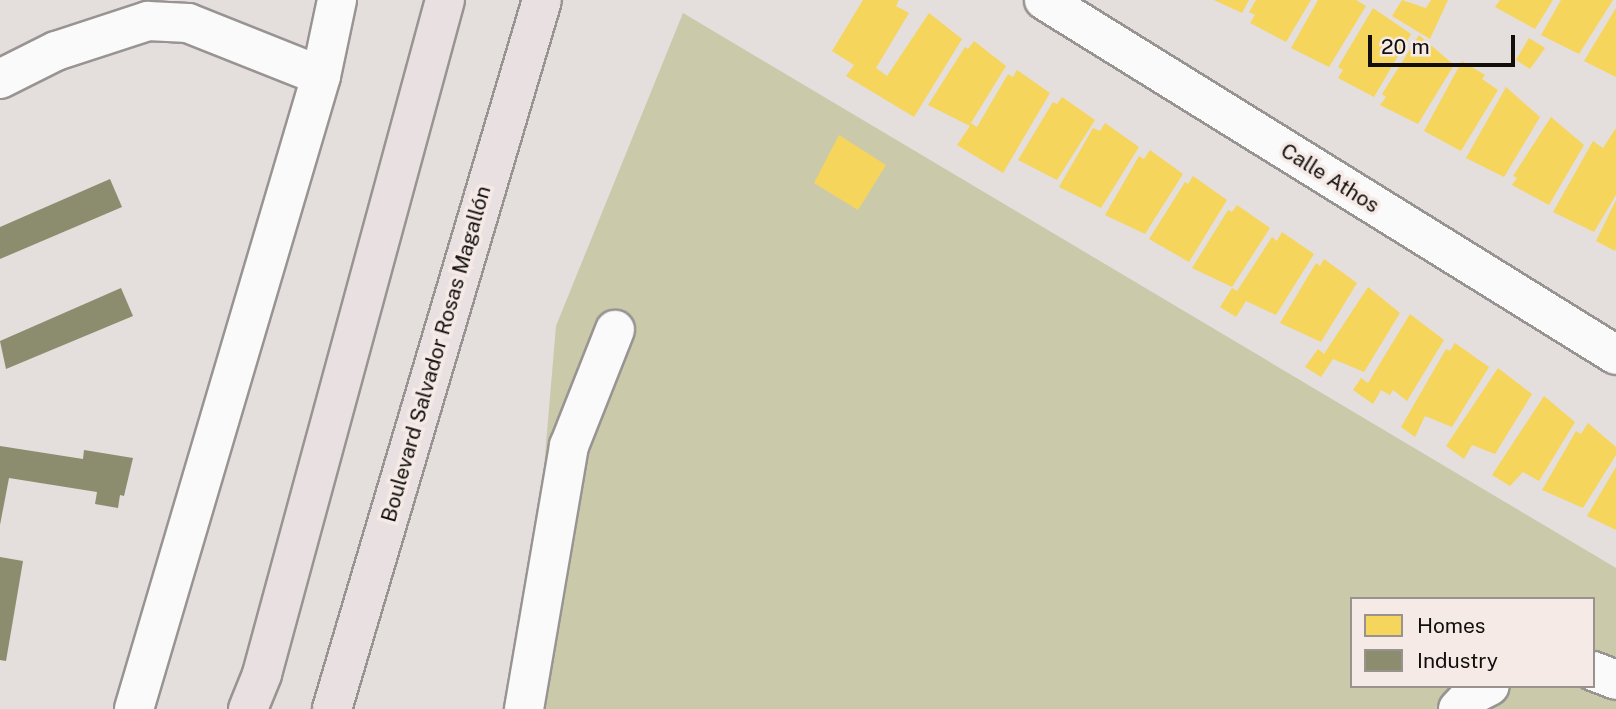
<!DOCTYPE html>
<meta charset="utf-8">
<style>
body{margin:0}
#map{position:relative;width:1616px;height:709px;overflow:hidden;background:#e4dedc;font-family:"Public Sans",sans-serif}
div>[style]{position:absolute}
.green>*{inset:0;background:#cac9aa}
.homes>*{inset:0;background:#f6d55c}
.industry>*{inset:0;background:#8c8c6e}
.roads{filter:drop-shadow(2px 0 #989492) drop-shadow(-2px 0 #989492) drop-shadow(0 2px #989492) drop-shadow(0 -2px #989492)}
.minor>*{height:38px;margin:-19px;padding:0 19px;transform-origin:19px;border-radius:19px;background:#fbfafa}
.highway>*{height:38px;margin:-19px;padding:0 19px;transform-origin:19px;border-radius:19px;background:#e9e0e1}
span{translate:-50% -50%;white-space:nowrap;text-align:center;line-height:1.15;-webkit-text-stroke:7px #f5eae6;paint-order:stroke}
.street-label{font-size:21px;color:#110e0c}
.legend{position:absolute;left:1350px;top:597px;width:245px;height:91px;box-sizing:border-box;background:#f5eae6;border:2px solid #9a928f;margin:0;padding:9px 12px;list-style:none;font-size:21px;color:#110e0c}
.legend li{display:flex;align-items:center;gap:14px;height:35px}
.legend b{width:35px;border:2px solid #9a928f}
.scale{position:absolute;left:1368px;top:35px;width:147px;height:32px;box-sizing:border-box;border:4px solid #110e0c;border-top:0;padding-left:9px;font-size:21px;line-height:24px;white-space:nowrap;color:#110e0c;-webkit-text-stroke:5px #f5eae6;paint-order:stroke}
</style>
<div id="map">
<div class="green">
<div style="clip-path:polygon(evenodd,683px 13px,1616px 568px,1616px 709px,513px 709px,534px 586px,556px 326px,683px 13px,1352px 599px,1593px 599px,1593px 686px,1352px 686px,1352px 599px)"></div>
</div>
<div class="homes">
<div style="clip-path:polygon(863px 0,899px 0,896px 6px,909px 13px,876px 68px,887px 76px,929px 13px,962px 39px,914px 117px,846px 76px,854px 65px,832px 51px)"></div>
<div style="clip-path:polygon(1214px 0,1249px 0,1242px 13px)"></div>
<div style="clip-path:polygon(1256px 0,1311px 0,1286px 42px,1250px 23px,1255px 15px,1249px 12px)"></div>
<div style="clip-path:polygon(1318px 0,1356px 0,1366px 6px,1329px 67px,1291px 48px)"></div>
<div style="clip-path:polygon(1402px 0,1426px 8px,1431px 0,1448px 0,1430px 39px,1392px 16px)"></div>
<div style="clip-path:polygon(1500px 0,1553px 0,1535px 29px,1495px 7px)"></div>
<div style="clip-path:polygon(1561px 0,1613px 0,1579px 54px,1541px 35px)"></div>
<div style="clip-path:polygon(1373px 8px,1411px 34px,1374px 97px,1338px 78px,1343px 70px,1338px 67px)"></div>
<div style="clip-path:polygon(1616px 8px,1616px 77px,1584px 61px)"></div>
<div style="clip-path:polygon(1419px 35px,1454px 65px,1418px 124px,1380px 105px,1386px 97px,1382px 94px)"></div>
<div style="clip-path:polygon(1529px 38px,1545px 48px,1530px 69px,1516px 60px)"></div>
<div style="clip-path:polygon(974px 41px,1006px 66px,971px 123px,977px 127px,1008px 74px,1013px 77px,1017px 70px,1050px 93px,1003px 173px,957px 145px,970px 126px,928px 105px,965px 47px,968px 49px)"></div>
<div style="clip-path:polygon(1462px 61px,1485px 75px,1482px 79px,1498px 90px,1461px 151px,1424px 131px)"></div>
<div style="clip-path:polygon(1506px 87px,1540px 117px,1504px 177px,1466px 158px)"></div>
<div style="clip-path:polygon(1062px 97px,1095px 120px,1057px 180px,1018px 160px,1053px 102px,1057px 104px)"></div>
<div style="clip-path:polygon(1551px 117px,1584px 145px,1549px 205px,1512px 185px,1517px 178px,1513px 176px)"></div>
<div style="clip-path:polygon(1105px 123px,1139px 147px,1101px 208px,1059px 187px,1093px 128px,1100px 131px)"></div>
<div style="clip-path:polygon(1616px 128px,1616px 195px,1594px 232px,1553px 212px,1593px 141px,1603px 148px)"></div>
<div style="clip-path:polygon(839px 135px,886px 165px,858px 210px,814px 183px)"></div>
<div style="clip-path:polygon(1150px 150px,1183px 174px,1145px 234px,1105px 215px,1139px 156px,1144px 159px)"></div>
<div style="clip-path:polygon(1193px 176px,1227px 200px,1189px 262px,1149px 239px,1185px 182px,1188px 184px)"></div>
<div style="clip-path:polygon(1616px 200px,1616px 248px,1615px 251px,1596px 241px)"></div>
<div style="clip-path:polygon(1237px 205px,1270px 228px,1232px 287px,1192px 268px,1228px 210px,1232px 212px)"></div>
<div style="clip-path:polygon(1282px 232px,1314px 254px,1276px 315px,1246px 301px,1236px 317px,1220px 307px,1232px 288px,1237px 291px,1272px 237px,1277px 241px)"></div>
<div style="clip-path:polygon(1324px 259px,1357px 283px,1321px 342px,1280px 323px,1316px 263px,1320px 266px)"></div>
<div style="clip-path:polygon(1368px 287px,1400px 313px,1364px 372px,1333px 359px,1321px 377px,1305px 367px,1318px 349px,1324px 354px)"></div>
<div style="clip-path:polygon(1410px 314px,1444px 340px,1407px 401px,1393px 390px,1390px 395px,1381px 390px,1373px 404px,1353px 390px,1361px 378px,1368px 383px)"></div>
<div style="clip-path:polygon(1455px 343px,1489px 367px,1452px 427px,1425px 416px,1415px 437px,1401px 427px,1446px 349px,1450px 351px)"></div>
<div style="clip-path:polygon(1498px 368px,1532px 394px,1495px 454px,1472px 445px,1464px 459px,1446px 446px)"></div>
<div style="clip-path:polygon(1544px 396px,1575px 422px,1539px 481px,1523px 472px,1510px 486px,1492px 475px)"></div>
<div style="clip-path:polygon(1588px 423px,1616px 447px,1616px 455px,1583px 508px,1542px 490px,1576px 431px,1581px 434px)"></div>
<div style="clip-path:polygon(1616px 467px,1616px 530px,1587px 516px)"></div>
</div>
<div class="industry">
<div style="clip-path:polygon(110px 179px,122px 207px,0 259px,0 227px)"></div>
<div style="clip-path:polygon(121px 288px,133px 316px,6px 369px,0 341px)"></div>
<div style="clip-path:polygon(0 446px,83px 459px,84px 450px,133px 458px,124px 496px,120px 495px,118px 508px,95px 504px,97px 492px,9px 478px,0 525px)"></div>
<div style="clip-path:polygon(0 557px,23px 561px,6px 661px,0 660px)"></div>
</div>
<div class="roads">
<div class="minor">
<div style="left:1044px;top:0;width:673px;rotate:31.82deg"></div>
<div style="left:0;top:79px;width:63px;rotate:-26.6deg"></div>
<div style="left:56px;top:51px;width:97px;rotate:-18.1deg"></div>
<div style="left:148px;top:21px;width:40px;rotate:2.9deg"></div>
<div style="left:188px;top:23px;width:143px;rotate:21.7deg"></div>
<div style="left:1593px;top:671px;width:25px;rotate:21deg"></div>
<div style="left:134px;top:709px;width:660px;rotate:-73.54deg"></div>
<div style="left:321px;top:76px;width:78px;rotate:-78.1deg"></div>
<div style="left:524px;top:709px;width:267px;rotate:-80.3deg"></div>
<div style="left:569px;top:446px;width:125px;rotate:-68.4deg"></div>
<div style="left:1458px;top:709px;width:18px;rotate:-47deg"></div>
<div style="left:1470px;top:696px;width:22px;rotate:-27deg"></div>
</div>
<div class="highway">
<div style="left:248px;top:709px;width:38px;rotate:-68deg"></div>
<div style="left:262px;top:674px;width:698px;rotate:-74.81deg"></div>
<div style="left:332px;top:709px;width:739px;rotate:-73.5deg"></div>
</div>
</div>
<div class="street-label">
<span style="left:1330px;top:178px;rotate:32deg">Calle Athos</span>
<span style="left:436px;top:354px;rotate:-74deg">Boulevard Salvador Rosas Magallón</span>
</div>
<ul class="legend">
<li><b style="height:19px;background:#f6d55c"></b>Homes</li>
<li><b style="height:19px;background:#8c8c6e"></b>Industry</li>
</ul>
<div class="scale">20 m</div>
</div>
